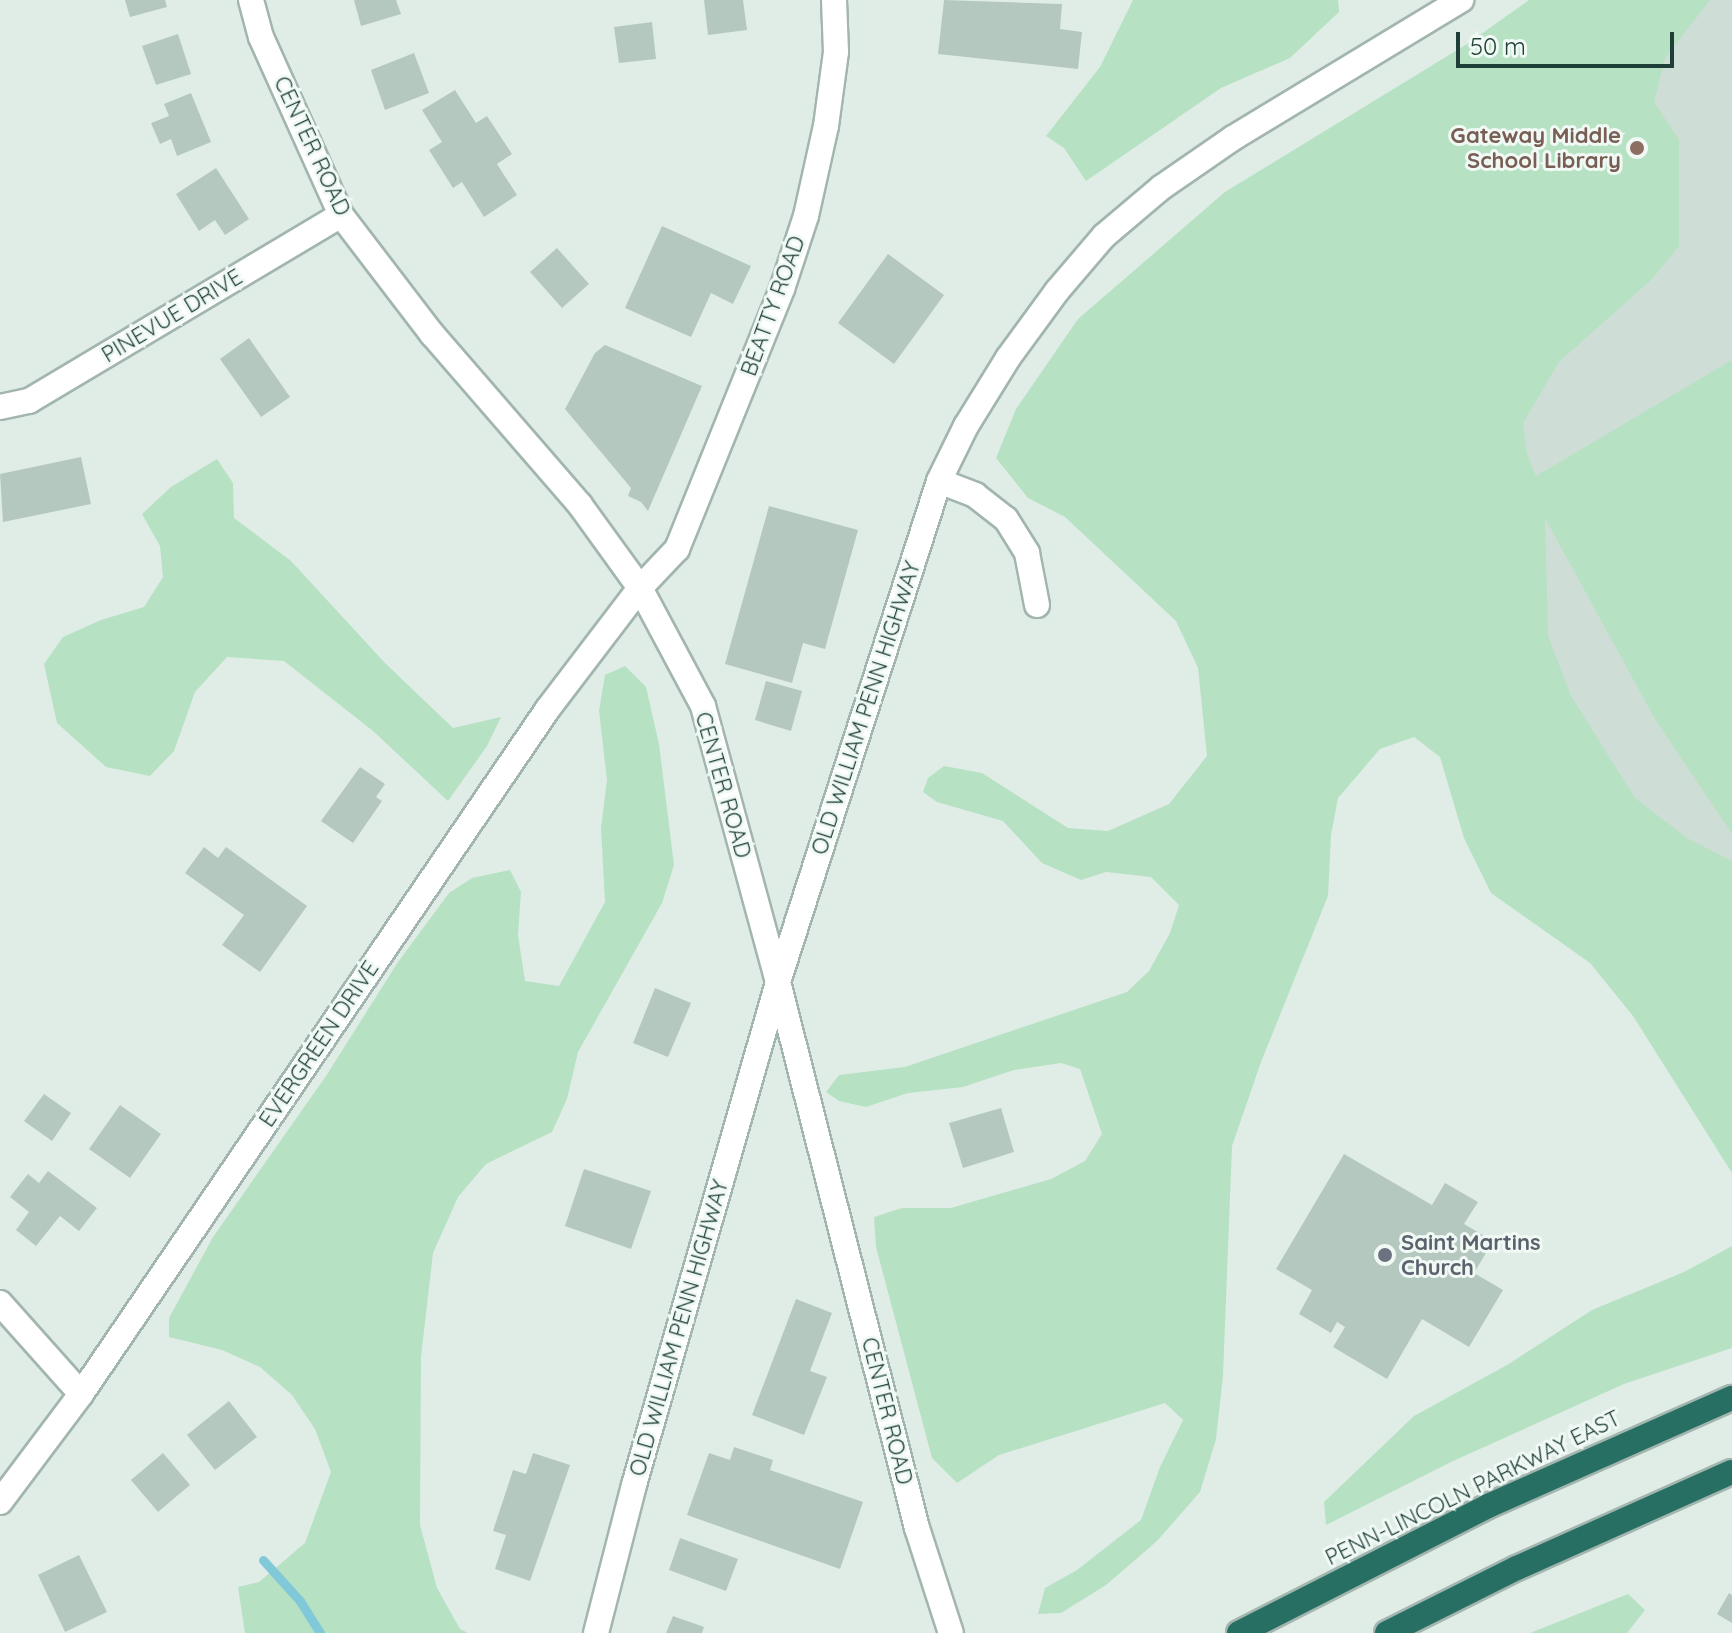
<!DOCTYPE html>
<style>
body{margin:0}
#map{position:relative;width:1732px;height:1633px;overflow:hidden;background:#e0ede7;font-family:Quicksand,sans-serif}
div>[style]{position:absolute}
.built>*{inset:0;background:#ceddd6}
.green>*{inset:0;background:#b6e1c3}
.stream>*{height:9px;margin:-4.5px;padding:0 4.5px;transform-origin:4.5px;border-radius:4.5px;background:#81c8d8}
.building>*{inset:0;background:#b5c8c0}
.roads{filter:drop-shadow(2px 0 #a2b5af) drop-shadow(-2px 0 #a2b5af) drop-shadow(0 2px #a2b5af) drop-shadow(0 -2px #a2b5af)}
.street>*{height:24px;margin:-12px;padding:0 12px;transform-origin:12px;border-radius:12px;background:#fff}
.secondary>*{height:24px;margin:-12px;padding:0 12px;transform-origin:12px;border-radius:12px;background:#fff}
.highway>*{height:24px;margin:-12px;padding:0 12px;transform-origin:12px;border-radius:12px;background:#276f62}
.dots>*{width:22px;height:22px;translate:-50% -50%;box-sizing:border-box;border:4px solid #f1f9f5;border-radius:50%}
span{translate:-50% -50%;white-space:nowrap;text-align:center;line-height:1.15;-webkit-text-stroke:6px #f1f9f5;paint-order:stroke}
.education-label{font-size:22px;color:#785e54;font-weight:700}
.right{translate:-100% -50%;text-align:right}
.street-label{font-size:22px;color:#1e3f37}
.worship-label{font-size:22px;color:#5b616d;font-weight:700}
.left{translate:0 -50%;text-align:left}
.scale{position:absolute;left:1456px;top:32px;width:218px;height:36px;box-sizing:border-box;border:4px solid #1e3f37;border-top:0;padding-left:10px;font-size:24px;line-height:28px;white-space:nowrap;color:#1e3f37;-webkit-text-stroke:6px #f1f9f5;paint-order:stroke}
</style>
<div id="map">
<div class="built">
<div style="clip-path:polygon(1655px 0,1732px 0,1732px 944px,1510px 681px,1520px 347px)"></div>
</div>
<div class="green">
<div style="clip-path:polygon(1133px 0,1338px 0,1339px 12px,1290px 58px,1221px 88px,1086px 181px,1064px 148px,1046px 136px,1100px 67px)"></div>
<div style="clip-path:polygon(1529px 0,1710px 0,1665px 58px,1654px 102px,1679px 140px,1679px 246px,1652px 279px,1559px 362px,1523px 423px,1527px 454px,1536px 476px,1732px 360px,1732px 834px,1655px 719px,1545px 518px,1548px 636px,1571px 696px,1635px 798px,1687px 838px,1732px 861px,1732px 1173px,1633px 1016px,1590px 963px,1491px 893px,1464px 838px,1440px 757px,1414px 737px,1380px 749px,1338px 798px,1331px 835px,1328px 896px,1261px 1062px,1232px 1146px,1223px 1376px,1216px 1439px,1200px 1492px,1157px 1541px,1106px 1585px,1061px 1613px,1038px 1614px,1045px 1588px,1077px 1570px,1141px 1520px,1160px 1467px,1183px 1420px,1165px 1403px,999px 1455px,957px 1483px,932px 1458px,876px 1247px,874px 1217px,902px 1208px,951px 1208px,1051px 1179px,1085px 1161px,1102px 1134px,1080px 1069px,1061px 1063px,1014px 1070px,963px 1087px,908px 1093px,866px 1107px,839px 1101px,826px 1092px,839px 1075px,905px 1067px,1127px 992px,1149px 971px,1170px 933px,1179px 905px,1151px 877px,1106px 872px,1081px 880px,1042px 863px,1003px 821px,937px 802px,923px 792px,928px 778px,944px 766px,982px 773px,1068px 828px,1108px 831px,1169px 804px,1207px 756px,1198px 668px,1176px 621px,1065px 517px,1028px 498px,996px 458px,1016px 409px,1078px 319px,1225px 192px,1467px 44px)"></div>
<div style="clip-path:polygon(217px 459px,233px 483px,234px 518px,291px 561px,385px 663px,453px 728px,501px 717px,487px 746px,448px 801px,373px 731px,284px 661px,227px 657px,195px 692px,174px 751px,150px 776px,106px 767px,57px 723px,44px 664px,63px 637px,101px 620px,144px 607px,163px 577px,160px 546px,142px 514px,171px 487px)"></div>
<div style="clip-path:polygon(625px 666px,646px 687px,659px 744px,674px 865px,662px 903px,578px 1052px,567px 1099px,552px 1132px,486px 1164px,458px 1197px,433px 1253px,421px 1357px,420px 1525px,437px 1588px,460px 1629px,468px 1633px,245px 1633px,238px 1587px,259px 1582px,305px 1543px,331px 1472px,315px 1429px,292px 1395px,260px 1367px,222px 1350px,169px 1337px,169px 1318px,213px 1237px,326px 1076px,398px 962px,449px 893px,472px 878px,510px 870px,521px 892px,518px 935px,525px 981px,559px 986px,605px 902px,601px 828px,607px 780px,599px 711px,605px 675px)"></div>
<div style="clip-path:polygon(1732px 1246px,1732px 1348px,1624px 1384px,1453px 1461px,1326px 1525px,1324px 1502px,1414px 1416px,1507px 1365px,1592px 1310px,1684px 1272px)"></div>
<div style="clip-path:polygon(1628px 1594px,1645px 1610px,1627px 1633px,1530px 1633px)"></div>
</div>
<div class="stream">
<div style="left:263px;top:1560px;width:55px;rotate:47.9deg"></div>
<div style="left:300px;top:1601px;width:38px;rotate:58deg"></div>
</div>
<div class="building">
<div style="clip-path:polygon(125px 0,165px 0,167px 7px,130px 17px)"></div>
<div style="clip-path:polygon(354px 0,396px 0,401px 14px,361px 26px)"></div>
<div style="clip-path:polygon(704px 0,743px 0,747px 30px,708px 35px)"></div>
<div style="clip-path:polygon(944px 0,1062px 4px,1060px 29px,1082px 32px,1078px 69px,938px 54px)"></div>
<div style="clip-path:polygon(652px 22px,656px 59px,619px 63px,614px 27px)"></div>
<div style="clip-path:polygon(178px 34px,191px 74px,156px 85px,142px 46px)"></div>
<div style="clip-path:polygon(414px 53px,429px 93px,385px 110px,371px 70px)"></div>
<div style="clip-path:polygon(455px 90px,476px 123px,487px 116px,512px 154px,497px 164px,517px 195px,484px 217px,462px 182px,453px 188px,429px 150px,442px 142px,422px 110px)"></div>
<div style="clip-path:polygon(191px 93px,211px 142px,177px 156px,171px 139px,160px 144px,151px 123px,169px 116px,164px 104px)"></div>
<div style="clip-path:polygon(216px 168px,249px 219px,225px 235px,215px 220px,199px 231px,176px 194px)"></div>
<div style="clip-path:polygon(662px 226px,751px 266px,733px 304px,711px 293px,691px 337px,625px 308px)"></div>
<div style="clip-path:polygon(557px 248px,589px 284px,562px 308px,530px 272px)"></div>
<div style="clip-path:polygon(888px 254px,944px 295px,894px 364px,838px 323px)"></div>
<div style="clip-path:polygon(249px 338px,290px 397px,261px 417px,220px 359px)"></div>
<div style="clip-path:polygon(605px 345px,702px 386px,648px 511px,641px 502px,628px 496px,631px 488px,565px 409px,595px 353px)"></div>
<div style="clip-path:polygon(81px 457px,91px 504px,3px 522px,0 474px)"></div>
<div style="clip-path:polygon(769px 506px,858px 530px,825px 649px,803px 643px,792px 683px,725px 664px)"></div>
<div style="clip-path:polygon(766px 681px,802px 691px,791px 731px,755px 720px)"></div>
<div style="clip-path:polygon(360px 767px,385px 784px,376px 797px,382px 801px,353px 843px,321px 821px)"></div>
<div style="clip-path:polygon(204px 847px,218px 858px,226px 847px,307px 906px,260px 972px,222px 945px,244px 915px,185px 873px)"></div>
<div style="clip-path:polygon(655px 988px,691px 1003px,668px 1057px,633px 1043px)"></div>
<div style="clip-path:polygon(44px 1094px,71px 1113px,52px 1141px,24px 1121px)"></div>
<div style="clip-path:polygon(120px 1105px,161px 1134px,130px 1178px,89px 1149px)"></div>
<div style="clip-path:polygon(1001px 1108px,1014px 1152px,963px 1168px,949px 1123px)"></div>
<div style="clip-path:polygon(1344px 1154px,1432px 1205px,1445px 1183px,1478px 1202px,1464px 1224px,1493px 1241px,1474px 1273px,1503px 1290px,1469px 1347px,1422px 1319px,1387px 1379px,1333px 1347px,1345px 1327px,1337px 1322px,1331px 1333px,1299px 1314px,1312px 1290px,1276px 1269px)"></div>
<div style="clip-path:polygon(584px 1169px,651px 1191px,631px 1249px,565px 1226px)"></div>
<div style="clip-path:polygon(48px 1171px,97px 1208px,79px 1231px,60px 1216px,36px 1246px,16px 1230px,29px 1212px,10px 1197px,28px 1174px,39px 1183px)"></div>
<div style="clip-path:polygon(796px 1299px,832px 1313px,810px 1371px,827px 1377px,804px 1435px,752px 1415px)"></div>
<div style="clip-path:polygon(229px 1401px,257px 1437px,215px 1470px,187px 1435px)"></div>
<div style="clip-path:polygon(734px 1447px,773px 1460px,770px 1470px,863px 1502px,840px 1569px,687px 1515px,709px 1453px,730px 1460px)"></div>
<div style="clip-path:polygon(163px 1453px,190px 1485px,158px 1512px,131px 1480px)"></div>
<div style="clip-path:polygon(533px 1453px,570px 1465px,530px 1581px,495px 1569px,506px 1535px,493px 1531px,513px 1470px,526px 1474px)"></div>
<div style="clip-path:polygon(680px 1538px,738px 1559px,726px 1591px,669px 1570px)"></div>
<div style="clip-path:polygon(79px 1555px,107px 1612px,65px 1632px,38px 1575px)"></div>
<div style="clip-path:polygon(1729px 1593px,1732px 1595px,1732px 1623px,1717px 1614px)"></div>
<div style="clip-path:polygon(673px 1616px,704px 1627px,702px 1633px,666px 1633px)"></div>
</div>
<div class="roads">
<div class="street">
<div style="left:0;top:407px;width:30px;rotate:-12deg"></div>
<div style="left:29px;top:401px;width:363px;rotate:-30.8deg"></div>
<div style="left:939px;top:481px;width:39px;rotate:21deg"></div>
<div style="left:975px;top:495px;width:39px;rotate:38deg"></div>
<div style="left:1006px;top:519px;width:40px;rotate:58deg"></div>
<div style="left:1027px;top:553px;width:53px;rotate:79.1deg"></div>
<div style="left:778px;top:982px;width:563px;rotate:75.72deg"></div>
<div style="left:917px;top:1528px;width:110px;rotate:72.1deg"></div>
<div style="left:0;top:1303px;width:122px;rotate:48.3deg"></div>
<div style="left:0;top:1502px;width:135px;rotate:-53.1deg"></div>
<div style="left:81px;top:1394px;width:828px;rotate:-55.73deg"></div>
<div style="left:547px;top:710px;width:153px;rotate:-52.7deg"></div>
</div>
<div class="secondary">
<div style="left:251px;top:0;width:38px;rotate:75deg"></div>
<div style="left:261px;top:37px;width:195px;rotate:65.8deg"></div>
<div style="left:341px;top:215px;width:150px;rotate:52.6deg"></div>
<div style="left:432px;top:334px;width:226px;rotate:49.1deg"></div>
<div style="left:580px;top:505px;width:102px;rotate:54.1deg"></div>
<div style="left:640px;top:588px;width:134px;rotate:61.9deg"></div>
<div style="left:703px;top:706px;width:286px;rotate:74.8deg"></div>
<div style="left:640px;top:588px;width:54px;rotate:-46.5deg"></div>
<div style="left:677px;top:549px;width:280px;rotate:-68deg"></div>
<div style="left:782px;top:289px;width:77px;rotate:-71.8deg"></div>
<div style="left:806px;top:216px;width:92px;rotate:-77.5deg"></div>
<div style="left:826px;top:126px;width:75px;rotate:-82.3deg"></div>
<div style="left:836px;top:52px;width:52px;rotate:-92.2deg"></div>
<div style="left:596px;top:1633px;width:153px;rotate:-75.6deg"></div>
<div style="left:634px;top:1485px;width:523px;rotate:-74.02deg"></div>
<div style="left:778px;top:982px;width:526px;rotate:-72.18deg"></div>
<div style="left:939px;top:481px;width:61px;rotate:-63.9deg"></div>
<div style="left:966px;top:426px;width:80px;rotate:-58.3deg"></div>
<div style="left:1008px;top:358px;width:83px;rotate:-53.8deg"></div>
<div style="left:1057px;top:291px;width:72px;rotate:-49.5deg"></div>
<div style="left:1104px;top:236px;width:76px;rotate:-40.2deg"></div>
<div style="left:1162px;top:187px;width:86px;rotate:-34.6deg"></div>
<div style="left:1233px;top:138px;width:267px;rotate:-31.2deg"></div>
</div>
<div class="highway">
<div style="left:1239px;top:1633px;width:280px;rotate:-27deg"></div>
<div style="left:1488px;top:1506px;width:267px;rotate:-23.9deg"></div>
<div style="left:1387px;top:1633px;width:145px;rotate:-26.6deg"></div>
<div style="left:1517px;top:1568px;width:235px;rotate:-24.1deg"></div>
</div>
</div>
<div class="dots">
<div style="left:1637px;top:148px;background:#8d6e63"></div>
<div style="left:1385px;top:1255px;background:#6b7280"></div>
</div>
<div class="education-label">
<span class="right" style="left:1621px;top:148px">Gateway Middle<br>School Library</span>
</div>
<div class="street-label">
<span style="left:312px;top:146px;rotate:65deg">CENTER ROAD</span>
<span style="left:773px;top:306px;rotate:-70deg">BEATTY ROAD</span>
<span style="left:172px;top:316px;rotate:-31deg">PINEVUE DRIVE</span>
<span style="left:866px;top:708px;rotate:-72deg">OLD WILLIAM PENN HIGHWAY</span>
<span style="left:723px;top:785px;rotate:74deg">CENTER ROAD</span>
<span style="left:319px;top:1044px;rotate:-56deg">EVERGREEN DRIVE</span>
<span style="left:679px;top:1328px;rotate:-74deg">OLD WILLIAM PENN HIGHWAY</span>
<span style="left:887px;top:1411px;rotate:76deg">CENTER ROAD</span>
<span style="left:1473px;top:1488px;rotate:-26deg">PENN-LINCOLN PARKWAY EAST</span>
</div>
<div class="worship-label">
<span class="left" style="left:1401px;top:1255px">Saint Martins<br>Church</span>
</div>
<div class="scale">50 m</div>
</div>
